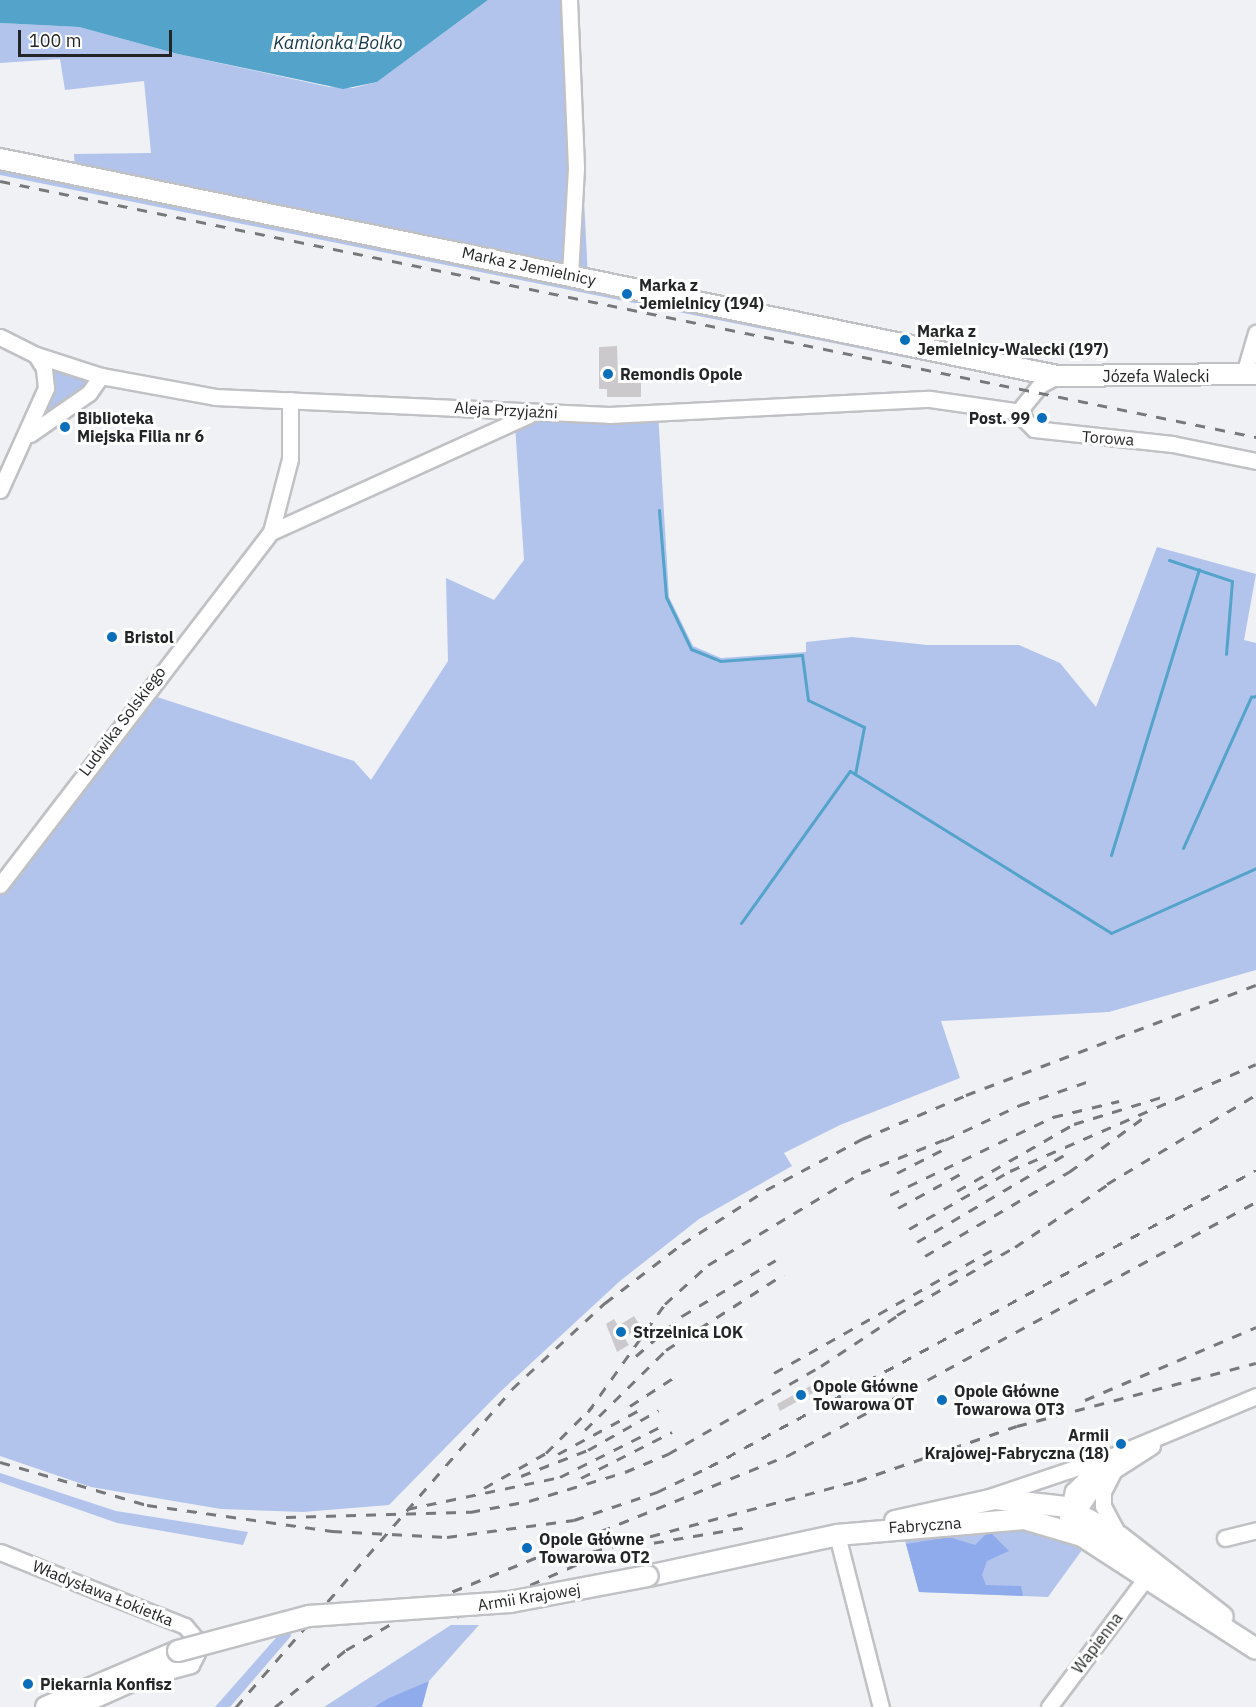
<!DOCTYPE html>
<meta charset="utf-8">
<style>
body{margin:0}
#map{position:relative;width:1256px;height:1707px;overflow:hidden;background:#eff1f4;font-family:"IBM Plex Sans",sans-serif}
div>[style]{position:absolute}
.green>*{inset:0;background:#b2c4ec}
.forest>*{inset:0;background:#90abeb}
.water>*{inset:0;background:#54a3ca}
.stream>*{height:3px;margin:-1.5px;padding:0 1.5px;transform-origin:1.5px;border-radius:1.5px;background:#54a3ca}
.building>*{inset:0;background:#ccc9cc}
.roads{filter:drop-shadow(2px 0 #c0c1c4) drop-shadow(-2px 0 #c0c1c4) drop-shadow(0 2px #c0c1c4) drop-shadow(0 -2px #c0c1c4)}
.minor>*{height:15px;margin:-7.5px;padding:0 7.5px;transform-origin:7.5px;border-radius:7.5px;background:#fff}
.major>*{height:20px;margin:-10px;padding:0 10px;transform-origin:10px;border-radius:10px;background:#fff}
.rail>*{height:3px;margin-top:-1.5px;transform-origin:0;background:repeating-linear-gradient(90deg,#77787a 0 10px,transparent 0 20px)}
.bridges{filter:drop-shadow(2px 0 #c0c1c4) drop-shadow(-2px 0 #c0c1c4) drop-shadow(0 2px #c0c1c4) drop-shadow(0 -2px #c0c1c4)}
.major-bridge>*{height:20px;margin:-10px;padding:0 10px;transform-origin:10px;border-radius:10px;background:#fff}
.dots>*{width:16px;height:16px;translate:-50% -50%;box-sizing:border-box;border:3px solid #fff;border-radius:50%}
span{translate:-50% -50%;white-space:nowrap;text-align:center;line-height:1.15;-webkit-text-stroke:6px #fff;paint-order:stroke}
.street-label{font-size:16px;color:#242526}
.poi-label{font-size:16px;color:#242526;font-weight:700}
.left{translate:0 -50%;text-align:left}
.right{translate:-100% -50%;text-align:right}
.water-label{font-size:18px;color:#143849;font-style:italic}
.scale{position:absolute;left:18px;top:30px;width:154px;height:27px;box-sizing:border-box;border:3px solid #242526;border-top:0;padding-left:8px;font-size:18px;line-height:21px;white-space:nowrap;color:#242526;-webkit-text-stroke:4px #fff;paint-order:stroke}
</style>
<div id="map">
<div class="green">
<div style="clip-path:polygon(488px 0,574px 0,588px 278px,909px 343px,907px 358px,0 175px,0 159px,75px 172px,74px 154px,151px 153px,144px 81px,65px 90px,60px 59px,0 63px,0 23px,79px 27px,178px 54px,329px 87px,353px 88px,377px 82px)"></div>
<div style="clip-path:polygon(41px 363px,101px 376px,29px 434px,39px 412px)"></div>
<div style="clip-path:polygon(514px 410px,658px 412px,669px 597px,693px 646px,721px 658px,806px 652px,806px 642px,852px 637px,927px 645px,1019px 645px,1060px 663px,1096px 707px,1157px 547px,1256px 574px,1244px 640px,1256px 643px,1256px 970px,1109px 1012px,941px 1021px,960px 1078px,840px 1125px,784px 1153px,792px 1166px,699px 1219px,620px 1281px,500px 1392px,389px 1505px,303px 1512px,221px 1509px,91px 1487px,0 1456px,0 885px,154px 696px,354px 761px,371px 780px,448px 661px,446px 578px,494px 600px,524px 560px)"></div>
<div style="clip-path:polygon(0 1473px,116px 1511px,248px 1532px,243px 1545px,117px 1523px,0 1482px)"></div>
<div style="clip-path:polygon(1012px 1525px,1085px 1546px,1048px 1597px,919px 1592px,904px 1537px)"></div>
<div style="clip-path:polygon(289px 1623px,291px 1636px,230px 1707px,215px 1707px)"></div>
<div style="clip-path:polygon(451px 1625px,479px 1625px,429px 1681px,374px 1707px,324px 1707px)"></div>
</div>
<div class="forest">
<div style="clip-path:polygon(989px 1531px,1009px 1551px,987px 1561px,982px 1575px,986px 1585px,1021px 1586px,1023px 1596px,919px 1592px,906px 1544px,949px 1537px,975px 1545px)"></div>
<div style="clip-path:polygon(429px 1681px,422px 1707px,374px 1707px,389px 1698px)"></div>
</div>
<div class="water">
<div style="clip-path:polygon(0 0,488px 0,377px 82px,343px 89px,178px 54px,79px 27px,0 23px)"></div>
</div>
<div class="stream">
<div style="left:659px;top:510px;width:87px;rotate:85.4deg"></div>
<div style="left:666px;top:597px;width:58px;rotate:64.3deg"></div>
<div style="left:691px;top:649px;width:31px;rotate:22deg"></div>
<div style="left:720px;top:661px;width:82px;rotate:-4.2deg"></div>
<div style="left:802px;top:655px;width:45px;rotate:82.4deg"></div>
<div style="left:808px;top:700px;width:62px;rotate:25.7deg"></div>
<div style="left:864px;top:727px;width:48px;rotate:100.8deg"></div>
<div style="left:1169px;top:560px;width:66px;rotate:18.4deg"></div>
<div style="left:1232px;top:581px;width:73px;rotate:94.7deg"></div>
<div style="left:1183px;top:848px;width:166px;rotate:-65.8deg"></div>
<div style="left:1251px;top:697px;width:5px;rotate:-11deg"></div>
<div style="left:1111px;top:855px;width:299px;rotate:-72.9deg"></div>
<div style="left:741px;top:923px;width:187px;rotate:-54.4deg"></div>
<div style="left:850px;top:771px;width:307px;rotate:31.8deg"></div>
<div style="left:1111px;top:933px;width:159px;rotate:-24.1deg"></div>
</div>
<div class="building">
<div style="clip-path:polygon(617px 346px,618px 378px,641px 378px,641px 397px,607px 397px,607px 389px,599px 389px,599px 347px)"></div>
<div style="clip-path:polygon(634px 1316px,641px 1327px,624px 1337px,629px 1345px,617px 1352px,606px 1324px,614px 1319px,618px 1326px)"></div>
<div style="clip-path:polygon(814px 1384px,818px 1390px,780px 1411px,777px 1404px)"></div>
</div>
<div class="roads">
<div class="minor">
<div style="left:569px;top:0;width:168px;rotate:87.6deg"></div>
<div style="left:576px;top:168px;width:107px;rotate:93.2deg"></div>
<div style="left:0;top:337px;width:40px;rotate:26.6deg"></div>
<div style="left:36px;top:355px;width:68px;rotate:17.9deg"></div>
<div style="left:101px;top:376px;width:116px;rotate:10.4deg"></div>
<div style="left:215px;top:397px;width:394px;rotate:2.6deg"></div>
<div style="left:609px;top:415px;width:321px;rotate:-2.9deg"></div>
<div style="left:930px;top:399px;width:92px;rotate:8.1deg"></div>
<div style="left:1244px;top:374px;width:43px;rotate:-73.7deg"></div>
<div style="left:1057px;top:376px;width:19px;rotate:152deg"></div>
<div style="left:1040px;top:385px;width:27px;rotate:129deg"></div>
<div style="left:1023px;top:406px;width:11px;rotate:95deg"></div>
<div style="left:1022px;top:417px;width:17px;rotate:45deg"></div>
<div style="left:1034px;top:429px;width:139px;rotate:6.2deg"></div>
<div style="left:1172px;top:444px;width:86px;rotate:11.4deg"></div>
<div style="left:30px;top:434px;width:72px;rotate:-34.8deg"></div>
<div style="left:89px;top:393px;width:21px;rotate:-55deg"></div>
<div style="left:0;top:490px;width:112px;rotate:-65.7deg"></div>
<div style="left:46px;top:388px;width:20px;rotate:-96deg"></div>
<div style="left:44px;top:368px;width:15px;rotate:-122deg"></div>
<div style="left:271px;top:532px;width:75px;rotate:-75.4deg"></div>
<div style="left:290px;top:459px;width:59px;rotate:-90deg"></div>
<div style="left:0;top:885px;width:445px;rotate:-52.5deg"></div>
<div style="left:271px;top:532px;width:283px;rotate:-24.4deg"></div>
<div style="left:1113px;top:1472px;width:22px;rotate:117deg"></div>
<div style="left:1103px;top:1492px;width:14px;rotate:90deg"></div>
<div style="left:1103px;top:1506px;width:32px;rotate:62deg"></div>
<div style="left:986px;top:1498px;width:122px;rotate:-18.6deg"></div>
<div style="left:1070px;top:1522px;width:51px;rotate:-55.4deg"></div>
<div style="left:1099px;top:1480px;width:63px;rotate:-32.7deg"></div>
<div style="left:1065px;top:1528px;width:38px;rotate:-78deg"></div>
<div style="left:1073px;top:1491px;width:45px;rotate:-45deg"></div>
<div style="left:1105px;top:1459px;width:164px;rotate:-22.6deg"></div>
<div style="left:837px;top:1535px;width:178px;rotate:75.7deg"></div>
<div style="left:1225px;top:1538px;width:32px;rotate:-14deg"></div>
<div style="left:0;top:1552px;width:199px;rotate:21.8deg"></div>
<div style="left:185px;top:1626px;width:16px;rotate:50deg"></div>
<div style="left:195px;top:1638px;width:15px;rotate:82deg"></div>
<div style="left:197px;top:1653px;width:13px;rotate:117deg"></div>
<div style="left:191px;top:1665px;width:50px;rotate:164.8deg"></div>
<div style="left:143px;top:1678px;width:71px;rotate:156deg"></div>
<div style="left:1049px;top:1707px;width:160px;rotate:-53.1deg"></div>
</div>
<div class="major">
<div style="left:0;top:159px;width:1079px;rotate:11.6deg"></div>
<div style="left:1057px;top:376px;width:199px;rotate:-0.6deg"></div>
<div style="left:895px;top:1521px;width:102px;rotate:-12.4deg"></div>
<div style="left:995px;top:1499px;width:71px;rotate:6.4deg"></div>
<div style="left:1066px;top:1507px;width:62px;rotate:29.1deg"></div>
<div style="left:1120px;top:1537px;width:130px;rotate:37.8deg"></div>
<div style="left:648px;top:1576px;width:193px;rotate:-12.2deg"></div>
<div style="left:837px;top:1535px;width:188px;rotate:-4.9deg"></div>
<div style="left:1024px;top:1519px;width:60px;rotate:16.3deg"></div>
<div style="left:1082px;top:1536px;width:207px;rotate:33deg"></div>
<div style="left:46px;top:1707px;width:143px;rotate:-23deg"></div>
</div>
</div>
<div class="rail">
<div style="left:0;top:181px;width:1282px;rotate:11.52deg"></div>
<div style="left:945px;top:1140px;width:83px;rotate:-25deg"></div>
<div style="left:1020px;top:1105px;width:76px;rotate:-19.1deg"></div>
<div style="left:897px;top:1173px;width:57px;rotate:-27deg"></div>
<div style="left:1107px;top:1184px;width:174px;rotate:-30.9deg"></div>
<div style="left:957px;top:1191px;width:135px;rotate:-29.8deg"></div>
<div style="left:1074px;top:1124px;width:98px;rotate:-17.1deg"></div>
<div style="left:890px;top:1195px;width:181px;rotate:-25.6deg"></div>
<div style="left:1053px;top:1117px;width:68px;rotate:-13.6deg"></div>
<div style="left:898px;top:1208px;width:77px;rotate:-28.6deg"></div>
<div style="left:909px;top:1229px;width:116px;rotate:-29.9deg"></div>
<div style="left:1010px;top:1171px;width:268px;rotate:-23.5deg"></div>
<div style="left:917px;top:1242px;width:177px;rotate:-30.6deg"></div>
<div style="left:925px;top:1256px;width:167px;rotate:-30.3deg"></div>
<div style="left:1069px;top:1172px;width:92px;rotate:-36.1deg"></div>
<div style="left:897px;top:1315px;width:136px;rotate:-30deg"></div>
<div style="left:1015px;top:1247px;width:118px;rotate:-34deg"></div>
<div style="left:636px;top:1356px;width:61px;rotate:-41deg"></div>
<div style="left:682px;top:1316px;width:109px;rotate:-30.8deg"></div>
<div style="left:774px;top:1373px;width:250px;rotate:-29.4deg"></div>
<div style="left:1085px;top:1400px;width:186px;rotate:-23.1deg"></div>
<div style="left:630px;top:1406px;width:51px;rotate:-33.1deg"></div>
<div style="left:588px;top:1412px;width:133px;rotate:-54.5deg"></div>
<div style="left:665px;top:1304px;width:58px;rotate:-42.2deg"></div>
<div style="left:708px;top:1265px;width:179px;rotate:-31deg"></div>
<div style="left:861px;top:1173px;width:97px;rotate:-21.8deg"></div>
<div style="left:585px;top:1430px;width:114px;rotate:-44.6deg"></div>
<div style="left:666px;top:1350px;width:140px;rotate:-32.8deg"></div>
<div style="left:558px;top:1454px;width:99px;rotate:-28.4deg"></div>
<div style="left:0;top:1462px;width:153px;rotate:16.3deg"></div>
<div style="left:147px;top:1505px;width:187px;rotate:8deg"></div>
<div style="left:332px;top:1531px;width:115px;rotate:3deg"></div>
<div style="left:447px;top:1537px;width:128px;rotate:-7.6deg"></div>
<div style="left:574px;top:1520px;width:88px;rotate:-18.6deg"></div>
<div style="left:657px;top:1492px;width:58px;rotate:-25.7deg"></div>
<div style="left:709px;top:1467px;width:622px;rotate:-28.5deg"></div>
<div style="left:521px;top:1476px;width:72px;rotate:-21.2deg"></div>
<div style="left:588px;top:1450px;width:81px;rotate:-29.4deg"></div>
<div style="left:581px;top:1478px;width:102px;rotate:-26.8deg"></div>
<div style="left:484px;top:1488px;width:71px;rotate:-29.4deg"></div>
<div style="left:546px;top:1453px;width:66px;rotate:-45deg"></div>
<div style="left:407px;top:1509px;width:156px;rotate:-11.8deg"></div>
<div style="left:560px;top:1477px;width:119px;rotate:-26.6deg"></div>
<div style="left:286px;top:1517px;width:184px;rotate:-1.6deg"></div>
<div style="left:470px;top:1512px;width:60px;rotate:-10.6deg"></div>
<div style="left:529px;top:1501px;width:100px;rotate:-16.8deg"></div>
<div style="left:625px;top:1472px;width:47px;rotate:-22.7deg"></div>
<div style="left:668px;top:1454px;width:177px;rotate:-29.9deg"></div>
<div style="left:821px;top:1366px;width:98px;rotate:-33.4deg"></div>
<div style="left:634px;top:1546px;width:115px;rotate:-9.5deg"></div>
<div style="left:573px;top:1557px;width:294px;rotate:-15deg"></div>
<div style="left:857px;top:1481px;width:169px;rotate:-19deg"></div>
<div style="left:1017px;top:1426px;width:247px;rotate:-14.8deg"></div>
<div style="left:457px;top:1617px;width:142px;rotate:-23.7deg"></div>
<div style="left:236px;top:1707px;width:421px;rotate:-49deg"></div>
<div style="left:512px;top:1389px;width:127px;rotate:-42.8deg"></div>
<div style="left:605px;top:1303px;width:97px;rotate:-37.5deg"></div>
<div style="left:682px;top:1244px;width:100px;rotate:-32.7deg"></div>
<div style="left:766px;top:1190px;width:109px;rotate:-28deg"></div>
<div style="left:862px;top:1139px;width:113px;rotate:-22.9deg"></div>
<div style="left:966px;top:1095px;width:310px;rotate:-20.8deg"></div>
<div style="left:275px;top:1707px;width:91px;rotate:-38.8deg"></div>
<div style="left:346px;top:1650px;width:102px;rotate:-30.1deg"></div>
<div style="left:434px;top:1599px;width:381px;rotate:-22.1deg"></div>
<div style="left:787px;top:1456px;width:533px;rotate:-28.44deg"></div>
</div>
<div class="bridges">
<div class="major-bridge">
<div style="left:178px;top:1651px;width:136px;rotate:-15deg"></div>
<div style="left:309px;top:1616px;width:201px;rotate:-4deg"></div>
<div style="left:510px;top:1602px;width:140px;rotate:-10.7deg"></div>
</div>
</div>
<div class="dots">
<div style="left:627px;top:294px;background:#0a6fbb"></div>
<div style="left:905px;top:340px;background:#0a6fbb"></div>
<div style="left:608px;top:374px;background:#0a6fbb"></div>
<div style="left:1042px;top:418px;background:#0a6fbb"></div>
<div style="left:65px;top:427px;background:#0a6fbb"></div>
<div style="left:112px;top:637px;background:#0a6fbb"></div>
<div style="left:621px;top:1332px;background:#0a6fbb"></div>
<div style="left:801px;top:1395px;background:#0a6fbb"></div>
<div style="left:942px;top:1400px;background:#0a6fbb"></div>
<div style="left:1121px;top:1444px;background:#0a6fbb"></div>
<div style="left:527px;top:1548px;background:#0a6fbb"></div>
<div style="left:28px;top:1684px;background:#0a6fbb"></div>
</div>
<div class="street-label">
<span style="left:529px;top:266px;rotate:12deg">Marka z Jemielnicy</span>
<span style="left:1156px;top:376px">Józefa Walecki</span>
<span style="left:506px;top:410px;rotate:3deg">Aleja Przyjaźni</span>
<span style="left:1108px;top:438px;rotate:4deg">Torowa</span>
<span style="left:122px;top:721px;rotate:-53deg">Ludwika Solskiego</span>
<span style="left:925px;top:1525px;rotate:-4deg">Fabryczna</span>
<span style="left:103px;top:1593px;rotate:22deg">Władysława Łokietka</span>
<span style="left:529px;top:1597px;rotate:-9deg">Armii Krajowej</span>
<span style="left:1097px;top:1643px;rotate:-53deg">Wapienna</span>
</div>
<div class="poi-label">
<span class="left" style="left:639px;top:294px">Marka z<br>Jemielnicy (194)</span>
<span class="left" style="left:917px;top:340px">Marka z<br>Jemielnicy-Walecki (197)</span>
<span class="left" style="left:620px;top:374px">Remondis Opole</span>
<span class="left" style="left:77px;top:427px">Biblioteka<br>Miejska Filia nr 6</span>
<span class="right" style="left:1030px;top:418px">Post. 99</span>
<span class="left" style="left:124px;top:637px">Bristol</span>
<span class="left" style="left:633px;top:1332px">Strzelnica LOK</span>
<span class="left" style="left:813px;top:1395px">Opole Główne<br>Towarowa OT</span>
<span class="left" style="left:954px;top:1400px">Opole Główne<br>Towarowa OT3</span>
<span class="right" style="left:1109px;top:1444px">Armii<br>Krajowej-Fabryczna (18)</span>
<span class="left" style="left:539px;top:1548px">Opole Główne<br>Towarowa OT2</span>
<span class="left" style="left:40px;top:1684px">Piekarnia Konfisz</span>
</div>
<div class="water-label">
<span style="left:338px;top:43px">Kamionka Bolko</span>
</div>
<div class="scale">100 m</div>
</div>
